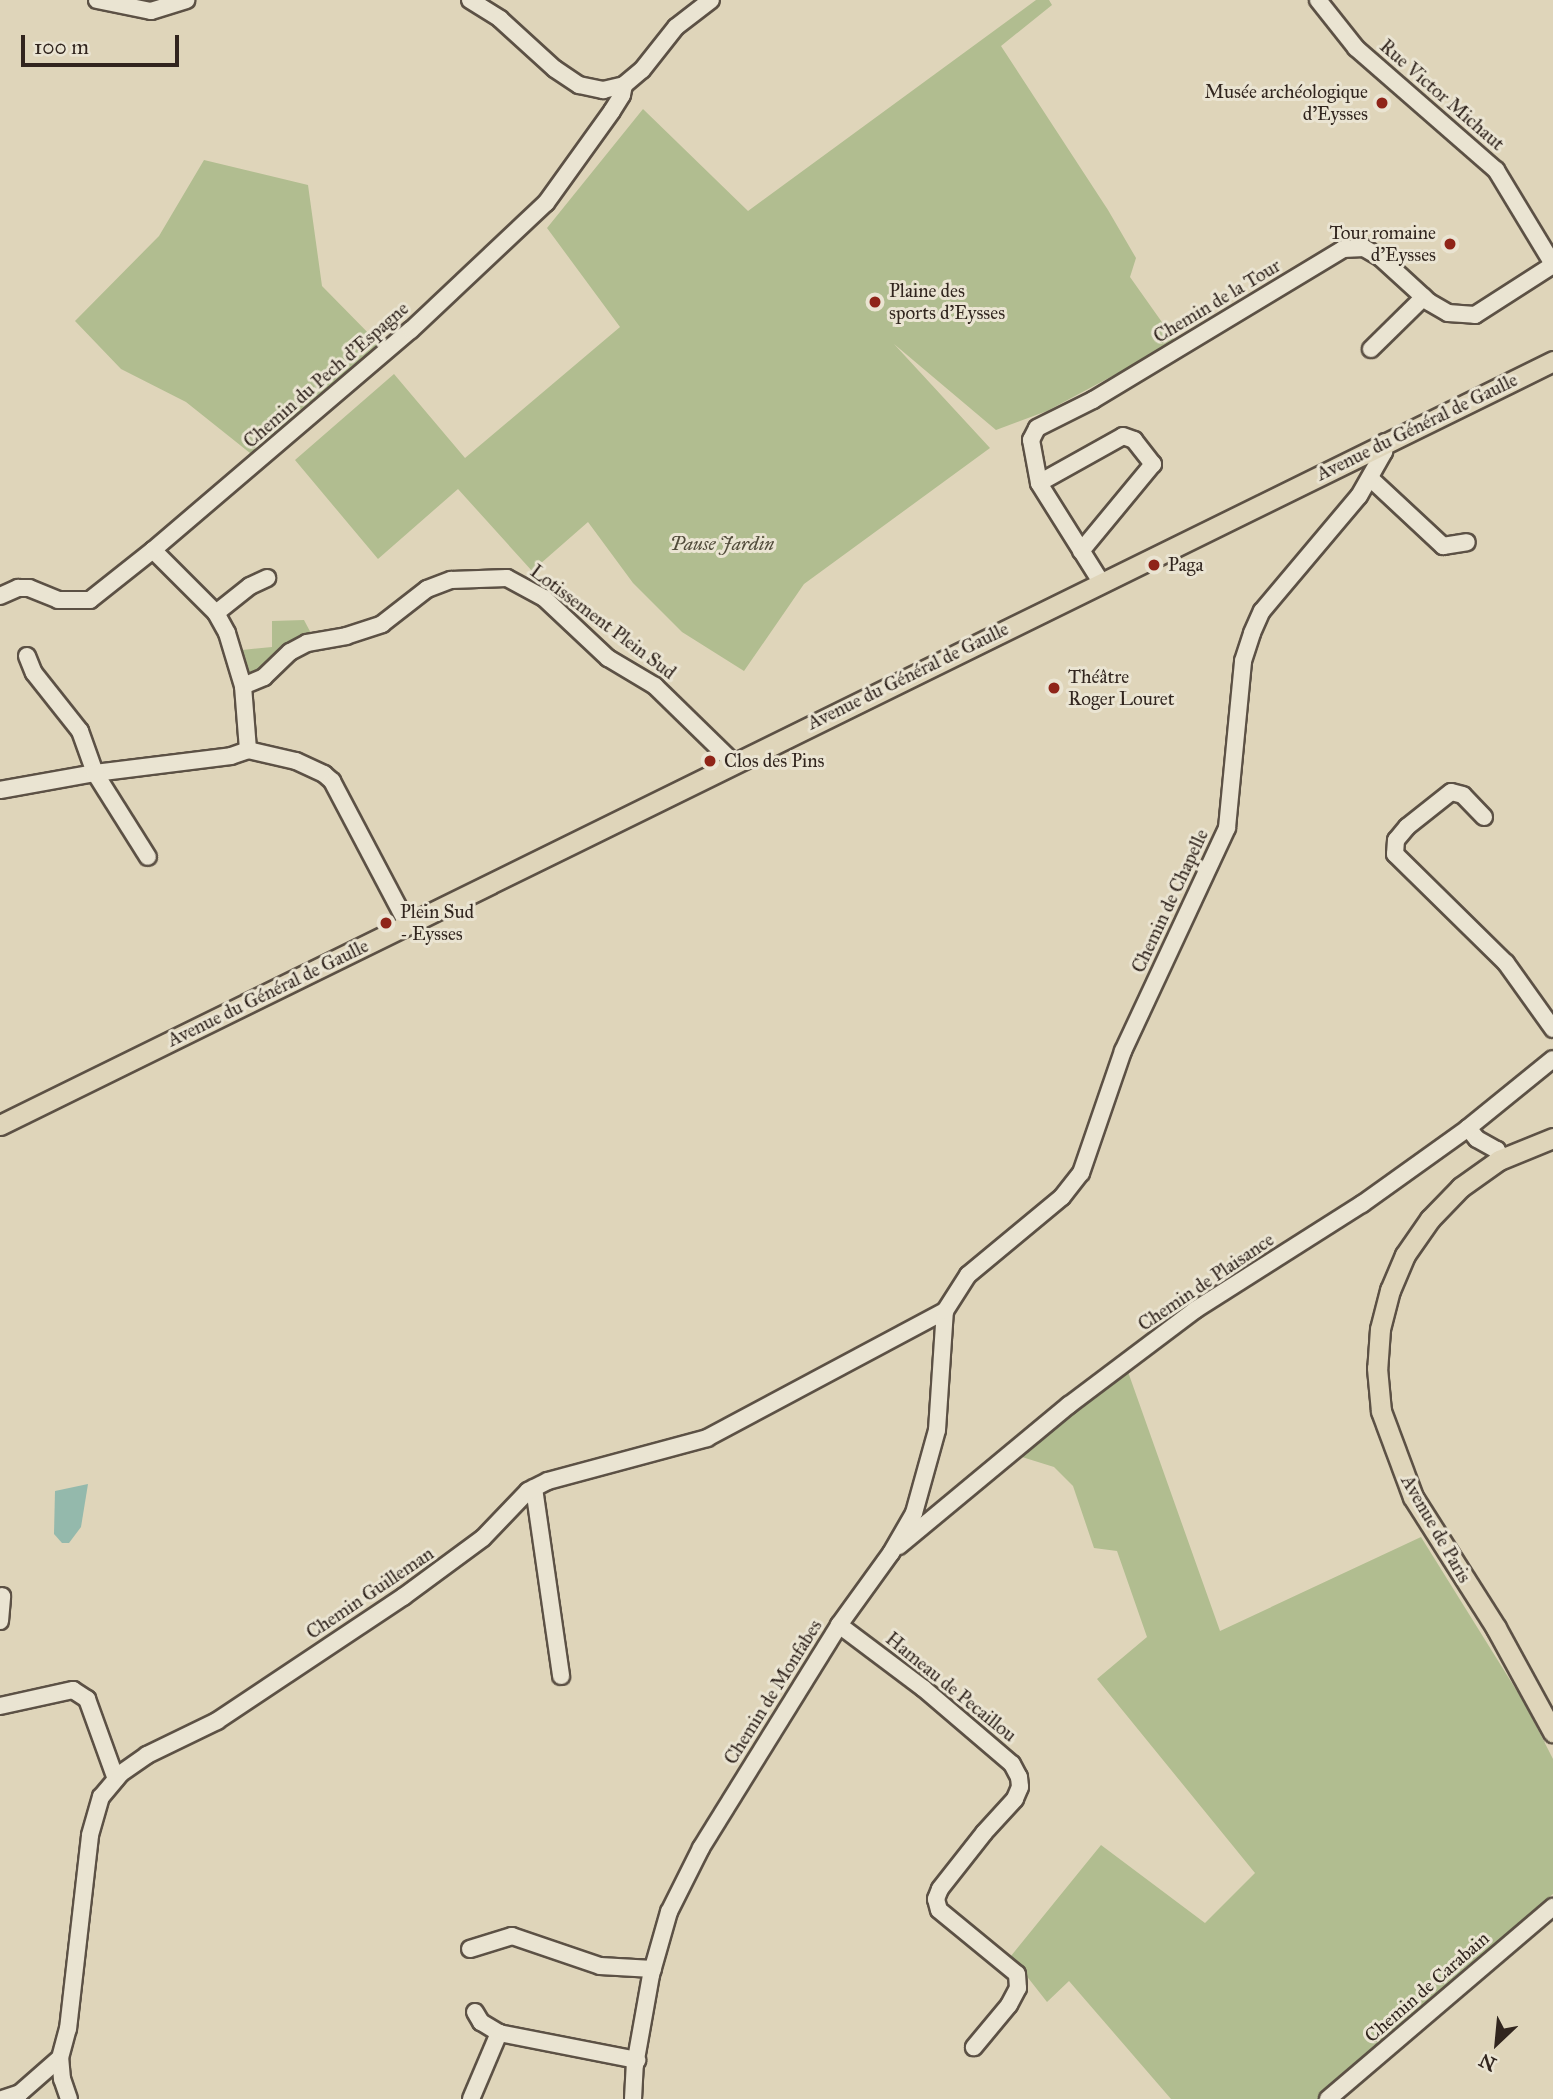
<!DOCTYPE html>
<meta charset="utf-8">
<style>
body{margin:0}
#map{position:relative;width:1553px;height:2099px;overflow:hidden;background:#dfd5ba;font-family:"IM FELL Great Primer",serif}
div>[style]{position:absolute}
.green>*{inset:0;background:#b1bd90}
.water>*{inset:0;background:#94b9ac}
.roads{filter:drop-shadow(2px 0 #5c5145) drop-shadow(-2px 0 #5c5145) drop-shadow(0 2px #5c5145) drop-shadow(0 -2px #5c5145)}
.minor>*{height:16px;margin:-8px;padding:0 8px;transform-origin:8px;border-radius:8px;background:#eae4d2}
.major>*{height:19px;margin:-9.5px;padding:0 9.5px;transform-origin:9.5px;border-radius:9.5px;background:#dfd5ba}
.dots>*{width:19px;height:19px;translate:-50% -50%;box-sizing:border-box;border:4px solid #eae4d2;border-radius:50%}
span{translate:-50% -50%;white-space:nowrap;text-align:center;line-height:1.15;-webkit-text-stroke:6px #eae4d2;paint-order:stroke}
.poi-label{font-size:19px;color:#31251e}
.right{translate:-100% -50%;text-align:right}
.left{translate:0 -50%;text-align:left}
.street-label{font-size:19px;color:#31251e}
.park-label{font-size:19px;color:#514b3a;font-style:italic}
.north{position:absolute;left:1462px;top:2008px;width:70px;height:70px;-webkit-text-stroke:5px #eae4d2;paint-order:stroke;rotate:206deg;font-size:19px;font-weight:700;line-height:28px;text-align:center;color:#31251e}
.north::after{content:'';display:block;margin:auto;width:24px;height:32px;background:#31251e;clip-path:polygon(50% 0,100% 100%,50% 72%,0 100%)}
.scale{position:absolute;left:21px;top:35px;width:158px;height:32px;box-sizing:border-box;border:4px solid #31251e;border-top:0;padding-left:9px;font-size:21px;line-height:24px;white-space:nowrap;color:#31251e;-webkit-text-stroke:5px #eae4d2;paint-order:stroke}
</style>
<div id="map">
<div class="green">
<div style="clip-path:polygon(1036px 0,1049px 0,1052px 5px,1001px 46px,1108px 210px,1136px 258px,1130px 277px,1176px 342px,1047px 411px,996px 430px,894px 344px,990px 448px,804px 584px,744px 671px,682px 632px,633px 583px,588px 522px,532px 571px,458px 489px,378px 559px,295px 460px,394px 374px,465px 458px,620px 327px,547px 228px,643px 109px,748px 211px)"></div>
<div style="clip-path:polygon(204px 160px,308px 185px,322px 286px,381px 346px,255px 457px,186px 402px,121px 369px,75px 321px,159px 236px)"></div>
<div style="clip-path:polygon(304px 620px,313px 637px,285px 649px,250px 676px,242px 650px,272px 647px,272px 621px)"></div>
<div style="clip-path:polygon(1127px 1369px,1220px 1631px,1421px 1537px,1525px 1704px,1553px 1759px,1553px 1894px,1320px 2099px,1171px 2099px,1069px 1981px,1047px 2002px,1011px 1956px,1101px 1845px,1205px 1923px,1255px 1873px,1097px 1679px,1147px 1637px,1117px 1551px,1094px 1548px,1073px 1486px,1054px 1467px,1022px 1457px)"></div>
</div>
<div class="water">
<div style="clip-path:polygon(88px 1484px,81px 1527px,69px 1543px,62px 1543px,54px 1534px,55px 1491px)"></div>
</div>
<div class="roads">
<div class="minor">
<div style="left:97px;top:0;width:55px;rotate:11.5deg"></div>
<div style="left:151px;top:11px;width:37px;rotate:-17deg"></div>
<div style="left:470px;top:0;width:36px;rotate:32deg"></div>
<div style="left:500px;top:19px;width:74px;rotate:42.3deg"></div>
<div style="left:555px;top:69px;width:29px;rotate:34deg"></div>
<div style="left:579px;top:85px;width:25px;rotate:12deg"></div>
<div style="left:603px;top:90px;width:22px;rotate:-13deg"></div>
<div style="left:624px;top:85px;width:23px;rotate:-40deg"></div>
<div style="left:642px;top:70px;width:55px;rotate:-51.7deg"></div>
<div style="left:676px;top:27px;width:44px;rotate:-37.6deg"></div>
<div style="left:1318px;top:0;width:61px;rotate:51.6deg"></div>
<div style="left:1356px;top:48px;width:186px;rotate:41.1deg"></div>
<div style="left:1496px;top:170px;width:110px;rotate:58.8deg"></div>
<div style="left:1371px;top:349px;width:74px;rotate:-44.5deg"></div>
<div style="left:1370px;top:478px;width:100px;rotate:43deg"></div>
<div style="left:1443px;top:546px;width:24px;rotate:-9deg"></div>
<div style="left:1039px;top:483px;width:96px;rotate:-29.2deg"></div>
<div style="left:1123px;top:436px;width:12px;rotate:20deg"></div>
<div style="left:1134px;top:440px;width:31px;rotate:52deg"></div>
<div style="left:1153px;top:464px;width:113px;rotate:129.6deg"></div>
<div style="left:153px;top:550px;width:89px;rotate:45deg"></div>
<div style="left:216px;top:613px;width:23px;rotate:61deg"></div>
<div style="left:227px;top:633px;width:55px;rotate:73.2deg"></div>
<div style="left:243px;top:686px;width:64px;rotate:85.5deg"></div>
<div style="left:1101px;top:582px;width:117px;rotate:-122.1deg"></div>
<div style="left:1039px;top:483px;width:44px;rotate:-100.5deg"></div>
<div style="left:1031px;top:440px;width:13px;rotate:-63deg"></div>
<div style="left:1037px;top:428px;width:63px;rotate:-26.6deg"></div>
<div style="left:1093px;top:400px;width:292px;rotate:-31.1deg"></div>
<div style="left:1343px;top:249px;width:21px;rotate:-3deg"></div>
<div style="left:1364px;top:248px;width:20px;rotate:30deg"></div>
<div style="left:1381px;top:258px;width:65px;rotate:42.5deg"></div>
<div style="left:1429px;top:302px;width:22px;rotate:30deg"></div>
<div style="left:1448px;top:313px;width:27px;rotate:4deg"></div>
<div style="left:1475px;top:315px;width:93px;rotate:-32.7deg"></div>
<div style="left:0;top:596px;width:20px;rotate:-24deg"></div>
<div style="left:18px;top:588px;width:11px"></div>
<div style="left:29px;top:588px;width:31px;rotate:22deg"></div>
<div style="left:58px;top:600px;width:32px"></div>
<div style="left:90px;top:600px;width:80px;rotate:-38.4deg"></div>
<div style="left:153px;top:550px;width:339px;rotate:-40.5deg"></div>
<div style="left:411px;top:330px;width:185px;rotate:-43.3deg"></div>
<div style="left:546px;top:203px;width:113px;rotate:-54.3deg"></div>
<div style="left:612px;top:111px;width:19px;rotate:-58deg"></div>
<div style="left:622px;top:95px;width:10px;rotate:-79deg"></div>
<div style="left:216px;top:613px;width:43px;rotate:-38.5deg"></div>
<div style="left:250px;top:586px;width:19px;rotate:-25deg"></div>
<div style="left:27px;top:656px;width:18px;rotate:68deg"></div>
<div style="left:34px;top:673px;width:74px;rotate:51.6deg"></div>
<div style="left:80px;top:731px;width:45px;rotate:70.3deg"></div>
<div style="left:95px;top:773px;width:137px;rotate:-7.1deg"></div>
<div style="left:231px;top:756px;width:18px;rotate:-19deg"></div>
<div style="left:248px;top:750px;width:49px;rotate:12.9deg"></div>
<div style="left:296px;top:761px;width:31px;rotate:25deg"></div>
<div style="left:324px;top:774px;width:11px;rotate:41deg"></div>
<div style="left:332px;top:781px;width:163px;rotate:62.2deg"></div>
<div style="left:243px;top:686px;width:23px;rotate:-23deg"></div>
<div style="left:264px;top:677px;width:36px;rotate:-44deg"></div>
<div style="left:290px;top:652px;width:19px;rotate:-28deg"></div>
<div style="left:307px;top:643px;width:40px;rotate:-10deg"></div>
<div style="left:346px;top:636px;width:38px;rotate:-18deg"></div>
<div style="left:382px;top:624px;width:57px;rotate:-37.9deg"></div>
<div style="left:427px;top:589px;width:26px;rotate:-21deg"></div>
<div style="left:451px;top:580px;width:56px;rotate:-2deg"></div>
<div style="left:507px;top:578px;width:42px;rotate:28.4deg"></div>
<div style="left:544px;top:598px;width:88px;rotate:43.2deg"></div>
<div style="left:608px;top:658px;width:55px;rotate:30.8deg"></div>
<div style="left:655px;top:686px;width:109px;rotate:44.3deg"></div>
<div style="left:0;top:790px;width:97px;rotate:-10.1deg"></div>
<div style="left:95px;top:773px;width:99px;rotate:57.8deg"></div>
<div style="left:1484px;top:817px;width:30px;rotate:-134deg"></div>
<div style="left:1463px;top:795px;width:12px;rotate:-166deg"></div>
<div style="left:1451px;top:792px;width:56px;rotate:141.5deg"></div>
<div style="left:1407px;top:827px;width:17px;rotate:130deg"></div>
<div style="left:1396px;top:840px;width:14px;rotate:94deg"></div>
<div style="left:1395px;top:854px;width:156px;rotate:44.5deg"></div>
<div style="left:1506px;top:963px;width:81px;rotate:54.5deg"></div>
<div style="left:1468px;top:1128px;width:14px;rotate:51deg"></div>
<div style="left:1477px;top:1139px;width:23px;rotate:29deg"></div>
<div style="left:1497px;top:1150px;width:10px;rotate:79deg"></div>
<div style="left:534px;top:1488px;width:190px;rotate:81.8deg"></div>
<div style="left:899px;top:1546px;width:221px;rotate:-39.7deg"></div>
<div style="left:1069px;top:1405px;width:158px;rotate:-37deg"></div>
<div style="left:1195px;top:1310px;width:198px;rotate:-32.4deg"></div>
<div style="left:1362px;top:1204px;width:130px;rotate:-35.6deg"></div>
<div style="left:1468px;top:1128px;width:109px;rotate:-39.1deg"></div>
<div style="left:0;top:1621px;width:25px;rotate:-85deg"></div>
<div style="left:839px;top:1625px;width:105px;rotate:36.9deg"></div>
<div style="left:923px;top:1688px;width:117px;rotate:40.5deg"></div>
<div style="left:1012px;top:1764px;width:15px;rotate:62deg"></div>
<div style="left:1019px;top:1777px;width:10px;rotate:84deg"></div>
<div style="left:1020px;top:1787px;width:13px;rotate:113deg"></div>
<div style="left:1015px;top:1799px;width:46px;rotate:132.4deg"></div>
<div style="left:984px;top:1833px;width:71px;rotate:128.2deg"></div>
<div style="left:940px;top:1889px;width:11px;rotate:112deg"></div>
<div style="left:936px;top:1899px;width:11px;rotate:75deg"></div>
<div style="left:939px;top:1910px;width:101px;rotate:39.4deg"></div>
<div style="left:1017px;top:1974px;width:14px;rotate:86deg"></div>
<div style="left:1018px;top:1988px;width:19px;rotate:118deg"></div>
<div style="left:1009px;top:2005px;width:55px;rotate:129.8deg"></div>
<div style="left:0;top:1706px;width:75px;rotate:-12.4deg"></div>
<div style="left:73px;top:1690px;width:17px;rotate:33deg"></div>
<div style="left:87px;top:1699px;width:85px;rotate:70.1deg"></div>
<div style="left:470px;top:1949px;width:44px;rotate:-17.2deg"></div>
<div style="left:512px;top:1936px;width:93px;rotate:18.8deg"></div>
<div style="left:600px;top:1966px;width:53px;rotate:3.2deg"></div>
<div style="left:475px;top:2012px;width:12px;rotate:59deg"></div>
<div style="left:481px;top:2022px;width:21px;rotate:31deg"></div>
<div style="left:499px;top:2033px;width:141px;rotate:11.1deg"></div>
<div style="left:2px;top:2099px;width:19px;rotate:-18deg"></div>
<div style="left:20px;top:2093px;width:53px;rotate:-41.2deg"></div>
<div style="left:69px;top:2099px;width:21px;rotate:-109deg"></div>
<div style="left:62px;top:2079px;width:21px;rotate:-95deg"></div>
<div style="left:60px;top:2058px;width:30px;rotate:-75deg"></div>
<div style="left:68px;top:2029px;width:195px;rotate:-83.5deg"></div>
<div style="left:90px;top:1835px;width:40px;rotate:-74deg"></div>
<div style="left:101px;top:1797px;width:30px;rotate:-50deg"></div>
<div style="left:120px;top:1774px;width:33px;rotate:-35deg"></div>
<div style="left:147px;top:1755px;width:78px;rotate:-25.9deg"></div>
<div style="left:217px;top:1721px;width:224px;rotate:-33.7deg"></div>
<div style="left:403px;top:1597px;width:99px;rotate:-36.4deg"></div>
<div style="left:483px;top:1538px;width:65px;rotate:-46.2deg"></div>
<div style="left:528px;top:1491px;width:22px;rotate:-27deg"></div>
<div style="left:548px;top:1481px;width:165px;rotate:-15.1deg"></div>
<div style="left:707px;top:1438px;width:270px;rotate:-28.1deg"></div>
<div style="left:471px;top:2099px;width:72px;rotate:-67deg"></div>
<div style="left:633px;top:2099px;width:34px;rotate:-87deg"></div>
<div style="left:635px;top:2065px;width:91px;rotate:-79.9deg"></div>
<div style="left:651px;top:1975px;width:66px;rotate:-74.1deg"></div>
<div style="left:669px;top:1912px;width:72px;rotate:-63.4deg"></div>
<div style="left:701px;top:1848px;width:262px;rotate:-58.2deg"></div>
<div style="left:839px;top:1625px;width:89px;rotate:-54.2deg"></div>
<div style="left:891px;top:1553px;width:46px;rotate:-60.1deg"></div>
<div style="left:914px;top:1513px;width:86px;rotate:-74.5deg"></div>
<div style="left:937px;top:1430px;width:119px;rotate:-86.2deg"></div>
<div style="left:945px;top:1311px;width:43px;rotate:-57.4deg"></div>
<div style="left:968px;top:1275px;width:122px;rotate:-39.7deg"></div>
<div style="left:1062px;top:1197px;width:31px;rotate:-52deg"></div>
<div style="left:1081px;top:1173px;width:129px;rotate:-71deg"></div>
<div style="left:1123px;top:1051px;width:246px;rotate:-65deg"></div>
<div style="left:1227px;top:828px;width:168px;rotate:-84.5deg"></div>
<div style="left:1243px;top:661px;width:29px;rotate:-72deg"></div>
<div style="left:1252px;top:633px;width:24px;rotate:-66deg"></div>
<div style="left:1262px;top:611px;width:150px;rotate:-49.9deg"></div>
<div style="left:1359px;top:496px;width:51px;rotate:-60.4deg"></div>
<div style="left:1384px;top:452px;width:10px;rotate:-84deg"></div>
<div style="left:1328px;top:2099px;width:296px;rotate:-40.5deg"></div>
</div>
<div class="major">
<div style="left:0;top:1125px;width:1731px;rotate:-26.19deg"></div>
<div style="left:1553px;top:1138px;width:58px;rotate:157.8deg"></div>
<div style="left:1499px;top:1160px;width:47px;rotate:144.6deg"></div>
<div style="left:1461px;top:1187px;width:45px;rotate:134.1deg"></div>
<div style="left:1430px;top:1219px;width:44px;rotate:124.8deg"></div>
<div style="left:1405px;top:1255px;width:38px;rotate:113deg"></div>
<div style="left:1390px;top:1290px;width:40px;rotate:104.4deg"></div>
<div style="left:1380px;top:1329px;width:39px;rotate:94deg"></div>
<div style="left:1377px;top:1368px;width:43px;rotate:84.7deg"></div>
<div style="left:1381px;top:1411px;width:92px;rotate:69.6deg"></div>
<div style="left:1413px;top:1497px;width:155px;rotate:57.6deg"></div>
<div style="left:1496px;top:1628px;width:119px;rotate:61.3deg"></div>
</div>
</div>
<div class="dots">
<div style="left:1382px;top:103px;background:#8f2418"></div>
<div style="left:1450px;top:244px;background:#8f2418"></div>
<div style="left:875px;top:302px;background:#8f2418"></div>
<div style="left:1154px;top:565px;background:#8f2418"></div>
<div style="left:1054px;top:688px;background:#8f2418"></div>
<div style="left:710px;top:761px;background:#8f2418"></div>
<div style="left:386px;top:923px;background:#8f2418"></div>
</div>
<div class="poi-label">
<span class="right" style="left:1368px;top:103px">Musée archéologique<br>d'Eysses</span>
<span class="right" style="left:1436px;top:244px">Tour romaine<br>d'Eysses</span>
<span class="left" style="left:889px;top:302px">Plaine des<br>sports d'Eysses</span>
<span class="left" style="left:1168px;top:565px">Paga</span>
<span class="left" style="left:1068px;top:688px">Théâtre<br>Roger Louret</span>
<span class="left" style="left:724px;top:761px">Clos des Pins</span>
<span class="left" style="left:400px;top:923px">Plein Sud<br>- Eysses</span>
</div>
<div class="street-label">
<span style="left:1442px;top:95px;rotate:41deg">Rue Victor Michaut</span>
<span style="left:1217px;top:301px;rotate:-31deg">Chemin de la Tour</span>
<span style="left:326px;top:375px;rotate:-41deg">Chemin du Pech d'Espagne</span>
<span style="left:1417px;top:427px;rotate:-26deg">Avenue du Général de Gaulle</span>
<span style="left:603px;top:622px;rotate:37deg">Lotissement Plein Sud</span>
<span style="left:908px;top:676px;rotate:-26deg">Avenue du Général de Gaulle</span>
<span style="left:1170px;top:901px;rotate:-65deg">Chemin de Chapelle</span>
<span style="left:268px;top:993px;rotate:-26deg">Avenue du Général de Gaulle</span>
<span style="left:1206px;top:1282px;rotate:-34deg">Chemin de Plaisance</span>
<span style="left:1436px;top:1529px;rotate:60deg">Avenue de Paris</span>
<span style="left:370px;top:1593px;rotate:-34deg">Chemin Guilleman</span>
<span style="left:951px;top:1687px;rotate:39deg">Hameau de Pecaillou</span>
<span style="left:773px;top:1692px;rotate:-58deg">Chemin de Monfabes</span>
<span style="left:1427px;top:1987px;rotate:-41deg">Chemin de Carabain</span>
</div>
<div class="park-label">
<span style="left:722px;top:544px">Pause Jardin</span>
</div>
<div class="north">N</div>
<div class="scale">100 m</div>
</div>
